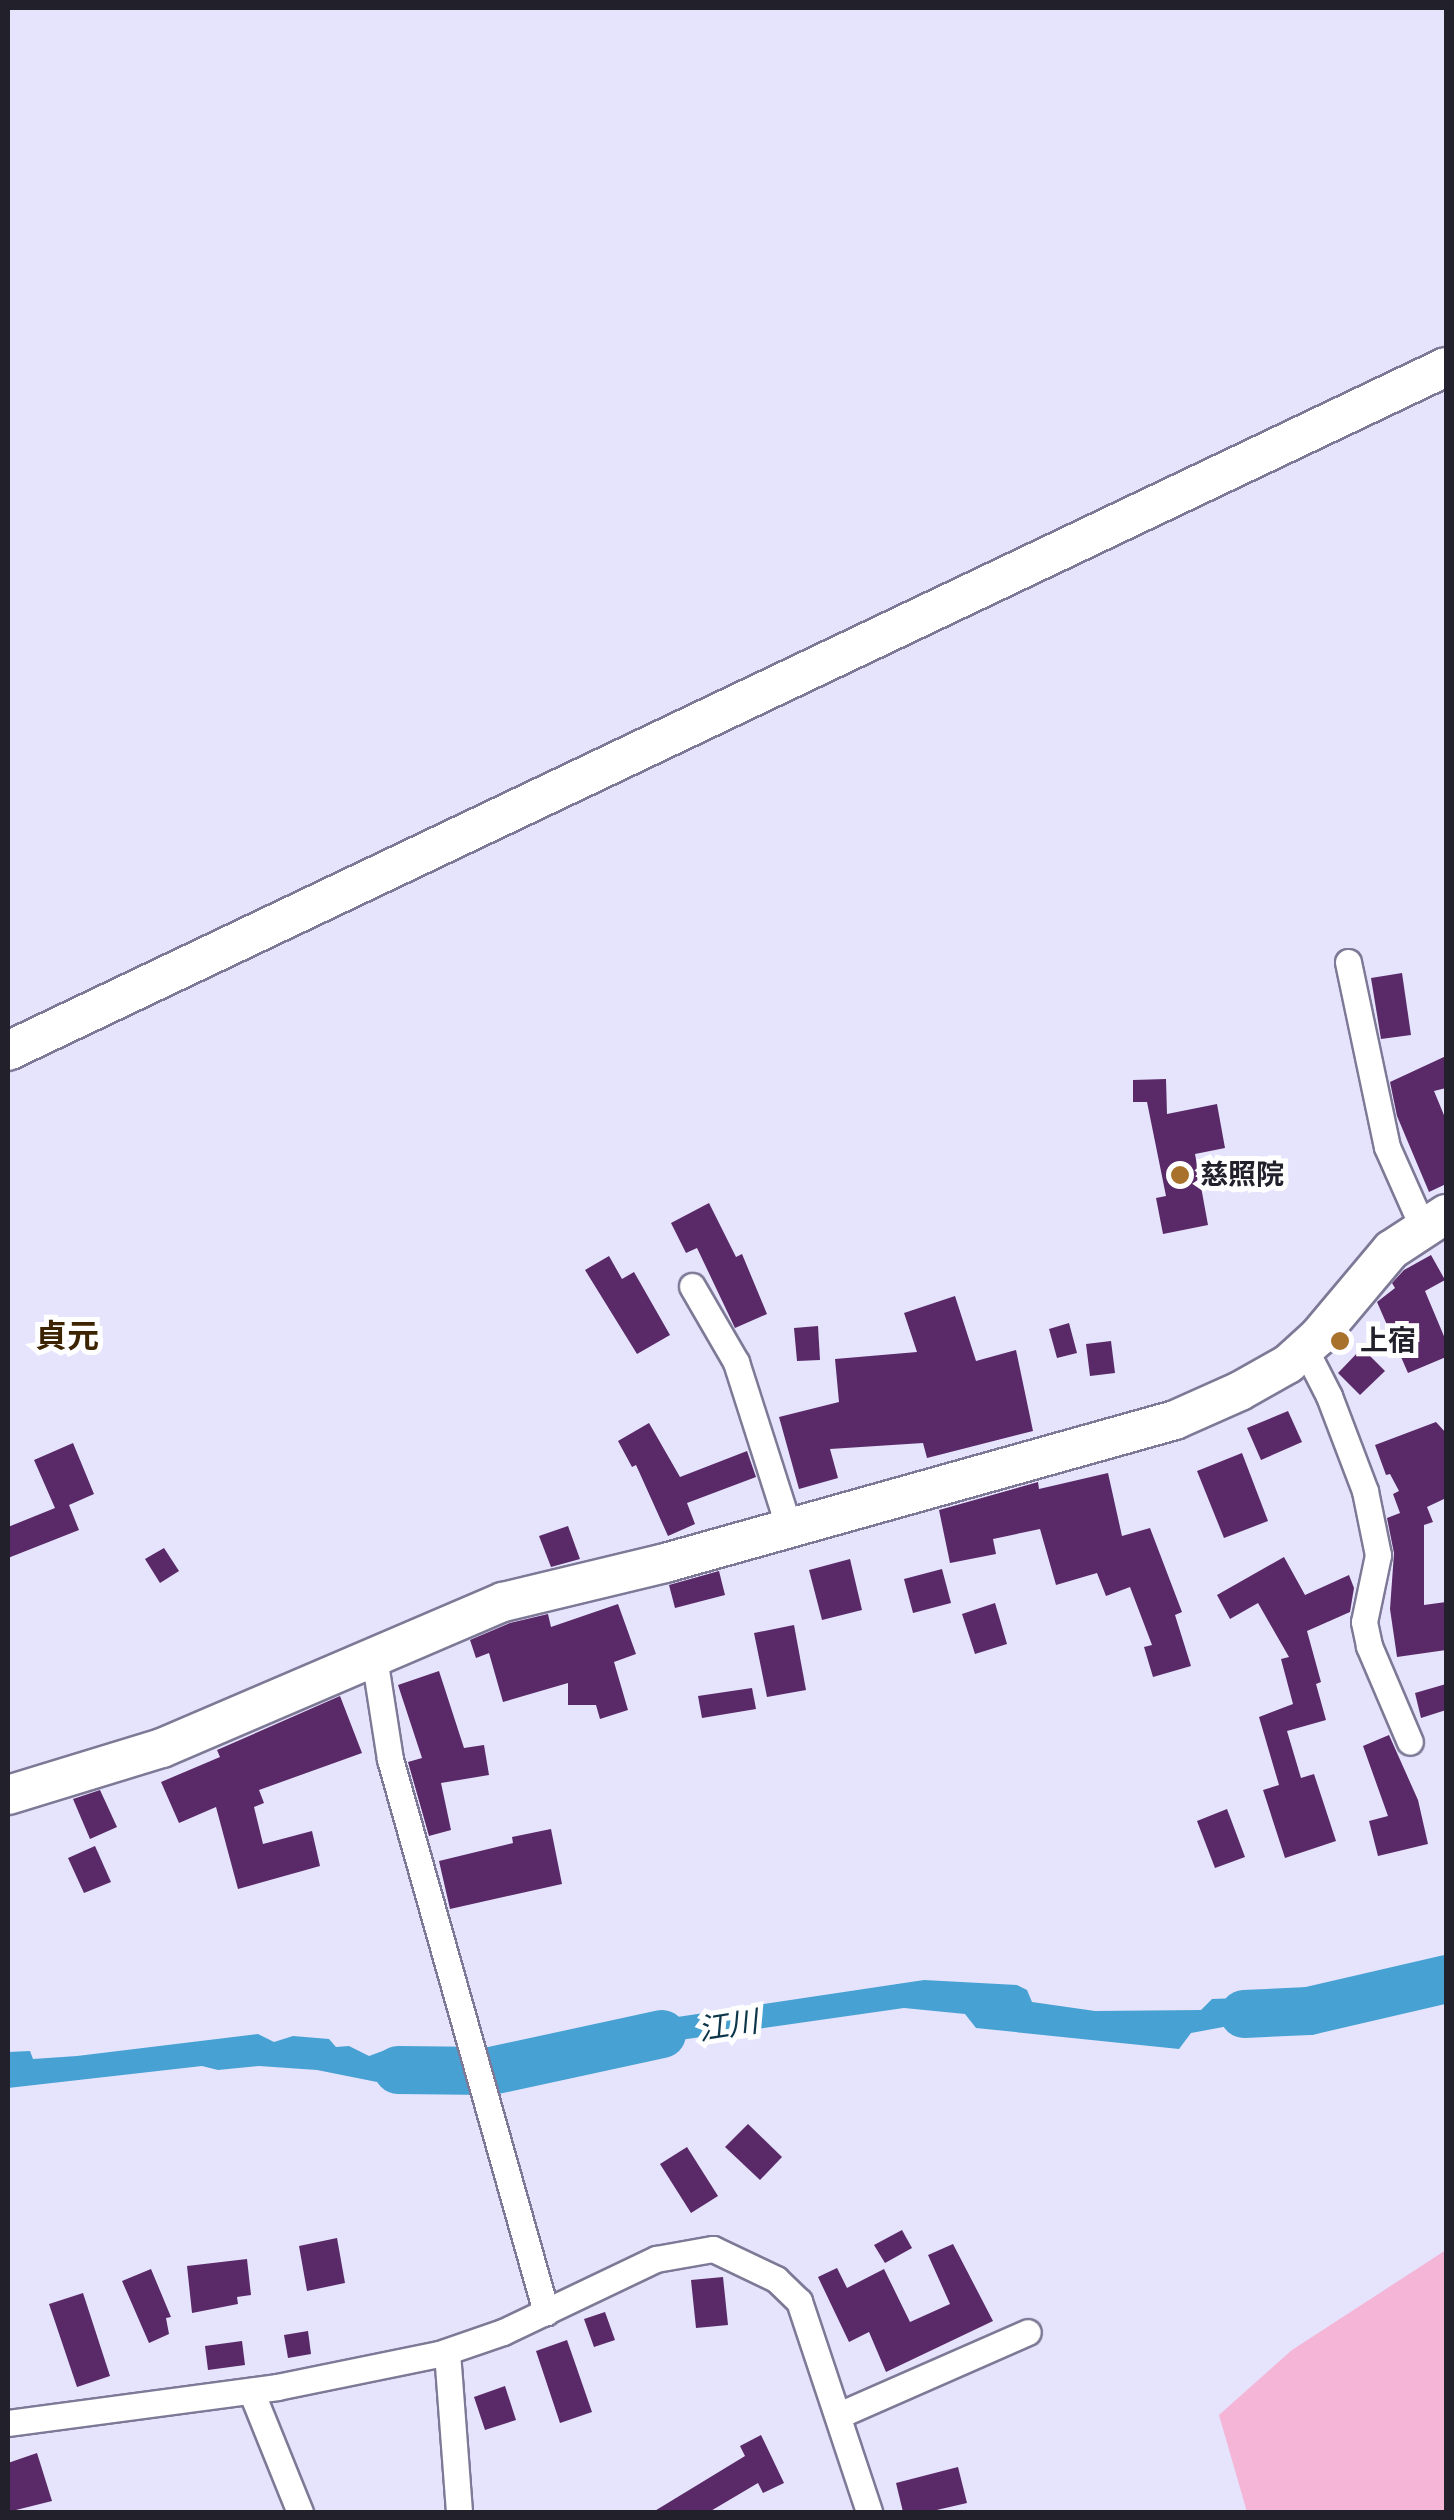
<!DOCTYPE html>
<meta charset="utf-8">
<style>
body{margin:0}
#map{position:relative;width:1454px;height:2520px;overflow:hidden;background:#e6e3fd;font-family:"Libre Baskerville","Noto Sans JP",serif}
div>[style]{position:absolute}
.green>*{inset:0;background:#f4b5d7}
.water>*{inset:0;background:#47a2d3}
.river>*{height:48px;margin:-24px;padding:0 24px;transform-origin:24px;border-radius:24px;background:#47a2d3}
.building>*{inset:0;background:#592a67}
.roads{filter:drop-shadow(2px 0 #7d7996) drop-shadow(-2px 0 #7d7996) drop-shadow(0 2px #7d7996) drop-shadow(0 -2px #7d7996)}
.street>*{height:25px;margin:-12.5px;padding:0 12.5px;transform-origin:12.5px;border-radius:12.5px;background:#fff}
.secondary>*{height:38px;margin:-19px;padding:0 19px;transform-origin:19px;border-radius:19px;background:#fff}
.dots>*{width:28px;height:28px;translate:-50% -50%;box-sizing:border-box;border:5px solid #fff;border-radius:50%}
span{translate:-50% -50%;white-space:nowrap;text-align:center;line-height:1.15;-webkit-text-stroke:10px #fff;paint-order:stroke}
.poi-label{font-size:28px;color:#21202b;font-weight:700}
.left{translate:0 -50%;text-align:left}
.water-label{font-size:30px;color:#0e364b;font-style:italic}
.quarter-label{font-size:32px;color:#3c2301;font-weight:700}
.frame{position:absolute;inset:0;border:10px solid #21202b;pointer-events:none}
</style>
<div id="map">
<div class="green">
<div style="clip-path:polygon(1446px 2250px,1446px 2512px,1247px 2512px,1219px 2415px,1292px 2350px)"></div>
</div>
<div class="water">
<div style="clip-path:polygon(924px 1980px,1017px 1985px,1027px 1990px,1032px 2002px,1095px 2011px,1201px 2010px,1212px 1999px,1288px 1996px,1291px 2005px,1309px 2011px,1191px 2033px,1179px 2049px,976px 2028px,965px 2014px,904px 2008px,603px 2051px,597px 2046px,601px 2032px,624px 2025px)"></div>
<div style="clip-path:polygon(258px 2034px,274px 2042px,293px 2036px,329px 2039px,336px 2047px,349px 2046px,369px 2056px,388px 2049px,434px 2059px,457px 2051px,469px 2091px,402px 2087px,317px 2070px,259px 2066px,218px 2070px,202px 2066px,8px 2088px,8px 2052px,30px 2051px,33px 2059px,77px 2056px)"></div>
</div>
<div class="river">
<div style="left:1244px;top:2014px;width:65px;rotate:-2.6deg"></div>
<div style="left:1309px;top:2011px;width:141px;rotate:-13.1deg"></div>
<div style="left:398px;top:2070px;width:93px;rotate:0.6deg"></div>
<div style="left:491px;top:2071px;width:175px;rotate:-12.2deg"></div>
</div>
<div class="building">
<div style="clip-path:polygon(1402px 973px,1411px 1035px,1381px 1039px,1371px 978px)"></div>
<div style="clip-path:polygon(1446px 1056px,1446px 1088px,1434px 1091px,1446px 1120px,1446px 1184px,1429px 1192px,1397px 1116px,1390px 1082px)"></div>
<div style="clip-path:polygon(1166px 1079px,1167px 1114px,1217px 1104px,1225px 1148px,1195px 1154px,1208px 1225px,1163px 1234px,1156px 1198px,1166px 1196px,1147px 1102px,1133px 1102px,1133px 1080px)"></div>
<div style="clip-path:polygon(709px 1203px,736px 1257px,742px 1254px,767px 1314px,735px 1328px,697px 1248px,686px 1253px,671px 1223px)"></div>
<div style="clip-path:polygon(1431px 1255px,1445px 1280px,1425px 1291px,1446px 1341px,1446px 1357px,1408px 1373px,1377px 1302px,1395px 1288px,1392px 1283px,1404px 1270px)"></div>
<div style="clip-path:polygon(609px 1256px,622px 1279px,634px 1272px,670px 1335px,637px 1354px,585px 1270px)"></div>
<div style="clip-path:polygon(955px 1296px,976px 1361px,1016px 1350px,1033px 1431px,927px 1458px,923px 1443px,830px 1449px,838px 1478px,799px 1489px,779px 1417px,839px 1402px,835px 1359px,917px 1352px,904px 1313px)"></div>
<div style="clip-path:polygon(1069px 1323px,1077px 1353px,1057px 1358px,1049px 1329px)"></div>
<div style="clip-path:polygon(818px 1326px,820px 1360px,797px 1361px,794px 1328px)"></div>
<div style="clip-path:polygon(1111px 1341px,1115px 1373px,1090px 1376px,1086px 1344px)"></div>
<div style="clip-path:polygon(1362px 1348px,1385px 1371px,1360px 1395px,1338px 1373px)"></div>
<div style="clip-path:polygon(1288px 1411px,1302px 1442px,1261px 1460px,1247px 1428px)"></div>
<div style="clip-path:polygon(1436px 1422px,1446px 1433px,1446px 1498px,1427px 1507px,1433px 1522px,1424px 1525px,1424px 1605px,1446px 1602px,1446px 1650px,1397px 1657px,1390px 1609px,1394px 1553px,1387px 1518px,1400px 1513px,1393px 1494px,1399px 1491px,1390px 1474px,1386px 1475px,1375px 1445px)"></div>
<div style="clip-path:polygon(649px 1423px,680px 1477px,747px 1451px,756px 1477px,687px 1503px,695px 1524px,668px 1536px,636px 1465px,632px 1467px,618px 1441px)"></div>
<div style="clip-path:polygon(73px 1443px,94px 1494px,69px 1505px,79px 1530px,8px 1558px,8px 1527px,55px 1508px,34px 1460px)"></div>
<div style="clip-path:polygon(1242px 1453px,1268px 1521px,1224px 1538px,1197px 1471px)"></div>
<div style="clip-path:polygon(1108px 1473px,1122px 1536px,1150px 1528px,1182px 1612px,1175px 1615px,1191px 1666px,1153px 1677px,1144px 1647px,1152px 1645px,1130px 1587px,1106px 1596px,1097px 1573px,1056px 1585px,1040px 1529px,993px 1539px,996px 1554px,950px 1563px,939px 1510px,1038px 1482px,1039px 1489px)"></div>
<div style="clip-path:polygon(568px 1526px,580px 1559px,551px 1567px,539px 1536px)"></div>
<div style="clip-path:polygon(164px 1548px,179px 1571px,160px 1583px,145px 1559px)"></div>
<div style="clip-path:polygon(1284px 1557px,1305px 1595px,1349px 1575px,1354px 1588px,1350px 1612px,1307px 1631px,1321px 1682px,1316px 1684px,1326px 1720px,1287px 1731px,1301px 1778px,1314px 1774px,1336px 1841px,1285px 1858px,1263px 1790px,1279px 1785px,1259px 1717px,1293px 1704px,1281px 1659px,1289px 1657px,1258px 1603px,1230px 1619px,1217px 1595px)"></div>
<div style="clip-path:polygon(850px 1559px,862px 1610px,822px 1620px,809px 1570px)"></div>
<div style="clip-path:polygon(942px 1569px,951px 1603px,913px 1613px,904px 1579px)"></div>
<div style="clip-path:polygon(719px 1571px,725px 1595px,675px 1608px,669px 1585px)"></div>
<div style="clip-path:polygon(995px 1603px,1007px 1644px,975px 1654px,962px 1614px)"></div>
<div style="clip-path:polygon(618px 1604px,636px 1654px,614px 1662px,628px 1710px,600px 1719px,596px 1705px,568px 1705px,568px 1683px,503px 1702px,489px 1653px,476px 1658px,470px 1640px,510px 1623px,548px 1614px,551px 1627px)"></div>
<div style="clip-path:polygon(794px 1625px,806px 1690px,767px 1697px,754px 1633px)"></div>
<div style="clip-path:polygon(439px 1671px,464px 1748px,484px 1745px,489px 1775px,441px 1783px,451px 1830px,429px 1836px,408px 1762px,422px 1758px,398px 1685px)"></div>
<div style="clip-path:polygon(1446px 1684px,1446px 1710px,1421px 1718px,1415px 1693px)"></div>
<div style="clip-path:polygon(752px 1688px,756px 1709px,702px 1718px,698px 1696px)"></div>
<div style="clip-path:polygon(340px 1696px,362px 1753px,259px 1790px,264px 1803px,254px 1807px,263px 1844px,312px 1831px,320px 1866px,238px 1889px,216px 1807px,179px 1823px,161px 1782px,220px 1757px,217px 1750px)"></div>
<div style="clip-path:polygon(1389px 1735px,1418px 1800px,1428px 1844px,1378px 1856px,1369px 1821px,1388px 1816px,1363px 1746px)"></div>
<div style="clip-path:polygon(100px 1790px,117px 1827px,90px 1839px,73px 1799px)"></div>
<div style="clip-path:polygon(1227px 1809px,1245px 1857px,1215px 1868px,1197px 1821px)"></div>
<div style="clip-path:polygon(551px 1829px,562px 1884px,450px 1909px,439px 1861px,513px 1843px,512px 1837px)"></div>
<div style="clip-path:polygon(95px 1846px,111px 1882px,84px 1893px,68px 1858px)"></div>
<div style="clip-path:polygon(748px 2124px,782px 2157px,760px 2180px,725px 2147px)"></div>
<div style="clip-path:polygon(687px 2147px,718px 2196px,691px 2213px,660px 2164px)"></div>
<div style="clip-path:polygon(902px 2230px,912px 2248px,885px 2263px,874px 2245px)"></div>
<div style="clip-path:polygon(337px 2238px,345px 2283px,307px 2291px,299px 2246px)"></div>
<div style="clip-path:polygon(953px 2244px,993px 2321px,886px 2372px,869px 2332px,849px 2342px,818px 2277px,837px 2268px,847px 2288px,884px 2269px,910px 2322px,950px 2304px,928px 2255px)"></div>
<div style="clip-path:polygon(247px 2259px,251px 2295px,237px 2297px,238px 2304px,192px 2313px,187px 2266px)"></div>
<div style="clip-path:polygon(151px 2269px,171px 2317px,166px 2318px,169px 2334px,149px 2343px,122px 2281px)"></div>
<div style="clip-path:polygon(723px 2277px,728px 2325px,696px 2328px,691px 2280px)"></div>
<div style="clip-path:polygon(83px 2293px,110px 2376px,77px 2387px,49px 2304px)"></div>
<div style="clip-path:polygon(605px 2312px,615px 2340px,594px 2347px,584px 2319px)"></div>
<div style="clip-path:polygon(308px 2331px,311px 2354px,288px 2358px,284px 2335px)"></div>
<div style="clip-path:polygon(567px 2340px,592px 2412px,560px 2423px,536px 2351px)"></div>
<div style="clip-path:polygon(242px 2341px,245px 2365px,208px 2370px,205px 2346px)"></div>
<div style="clip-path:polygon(505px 2386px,516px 2420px,485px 2430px,474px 2397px)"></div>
<div style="clip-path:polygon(761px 2435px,784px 2483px,763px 2493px,758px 2483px,709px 2512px,653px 2512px,745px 2456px,740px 2446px)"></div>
<div style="clip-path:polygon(37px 2453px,52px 2501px,8px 2512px,8px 2463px)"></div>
<div style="clip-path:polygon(958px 2467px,967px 2503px,928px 2512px,903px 2512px,896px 2483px)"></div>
</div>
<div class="roads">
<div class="street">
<div style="left:1348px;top:962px;width:189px;rotate:78.1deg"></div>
<div style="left:1387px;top:1147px;width:89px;rotate:66deg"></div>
<div style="left:692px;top:1286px;width:88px;rotate:59.9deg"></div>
<div style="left:736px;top:1362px;width:174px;rotate:72.3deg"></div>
<div style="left:1305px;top:1349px;width:53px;rotate:62.9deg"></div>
<div style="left:1329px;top:1396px;width:102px;rotate:69.2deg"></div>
<div style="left:1365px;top:1491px;width:65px;rotate:78.5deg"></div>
<div style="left:1378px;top:1555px;width:68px;rotate:101.8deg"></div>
<div style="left:1364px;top:1622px;width:25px;rotate:78deg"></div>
<div style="left:1369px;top:1646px;width:104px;rotate:66.9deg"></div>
<div style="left:374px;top:1657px;width:103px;rotate:81.1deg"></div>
<div style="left:390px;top:1759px;width:575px;rotate:74.25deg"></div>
<div style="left:447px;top:2352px;width:160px;rotate:85.7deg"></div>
<div style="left:251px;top:2391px;width:131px;rotate:68deg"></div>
<div style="left:839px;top:2415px;width:206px;rotate:-23.7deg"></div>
<div style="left:8px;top:2423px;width:271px;rotate:-7.6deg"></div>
<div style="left:277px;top:2387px;width:165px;rotate:-11.5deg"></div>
<div style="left:439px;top:2354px;width:68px;rotate:-19deg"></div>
<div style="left:503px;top:2332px;width:170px;rotate:-25.5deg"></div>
<div style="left:656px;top:2259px;width:58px;rotate:-10deg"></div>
<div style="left:713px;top:2249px;width:70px;rotate:25.5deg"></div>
<div style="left:776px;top:2279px;width:32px;rotate:44deg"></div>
<div style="left:799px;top:2301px;width:222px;rotate:71.6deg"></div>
</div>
<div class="secondary">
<div style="left:8px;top:1051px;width:1592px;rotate:-25.44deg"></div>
<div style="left:8px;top:1795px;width:161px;rotate:-17deg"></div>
<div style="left:162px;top:1748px;width:371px;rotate:-23.2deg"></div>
<div style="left:503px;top:1602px;width:167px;rotate:-13.5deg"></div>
<div style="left:665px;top:1563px;width:530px;rotate:-15.66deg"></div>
<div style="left:1175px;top:1420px;width:71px;rotate:-24deg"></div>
<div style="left:1240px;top:1391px;width:55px;rotate:-29.4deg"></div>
<div style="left:1288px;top:1364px;width:40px;rotate:-42deg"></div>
<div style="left:1318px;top:1337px;width:114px;rotate:-50deg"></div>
<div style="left:1391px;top:1250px;width:66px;rotate:-33.2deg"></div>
</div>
</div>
<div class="dots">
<div style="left:1180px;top:1175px;background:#a8722d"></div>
<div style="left:1340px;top:1341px;background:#a8722d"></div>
</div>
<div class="poi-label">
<span class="left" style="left:1200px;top:1175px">慈照院</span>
<span class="left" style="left:1360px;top:1341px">上宿</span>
</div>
<div class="water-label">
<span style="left:728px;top:2026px;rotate:-9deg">江川</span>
</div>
<div class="quarter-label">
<span style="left:67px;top:1336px">貞元</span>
</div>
<div class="frame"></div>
</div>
